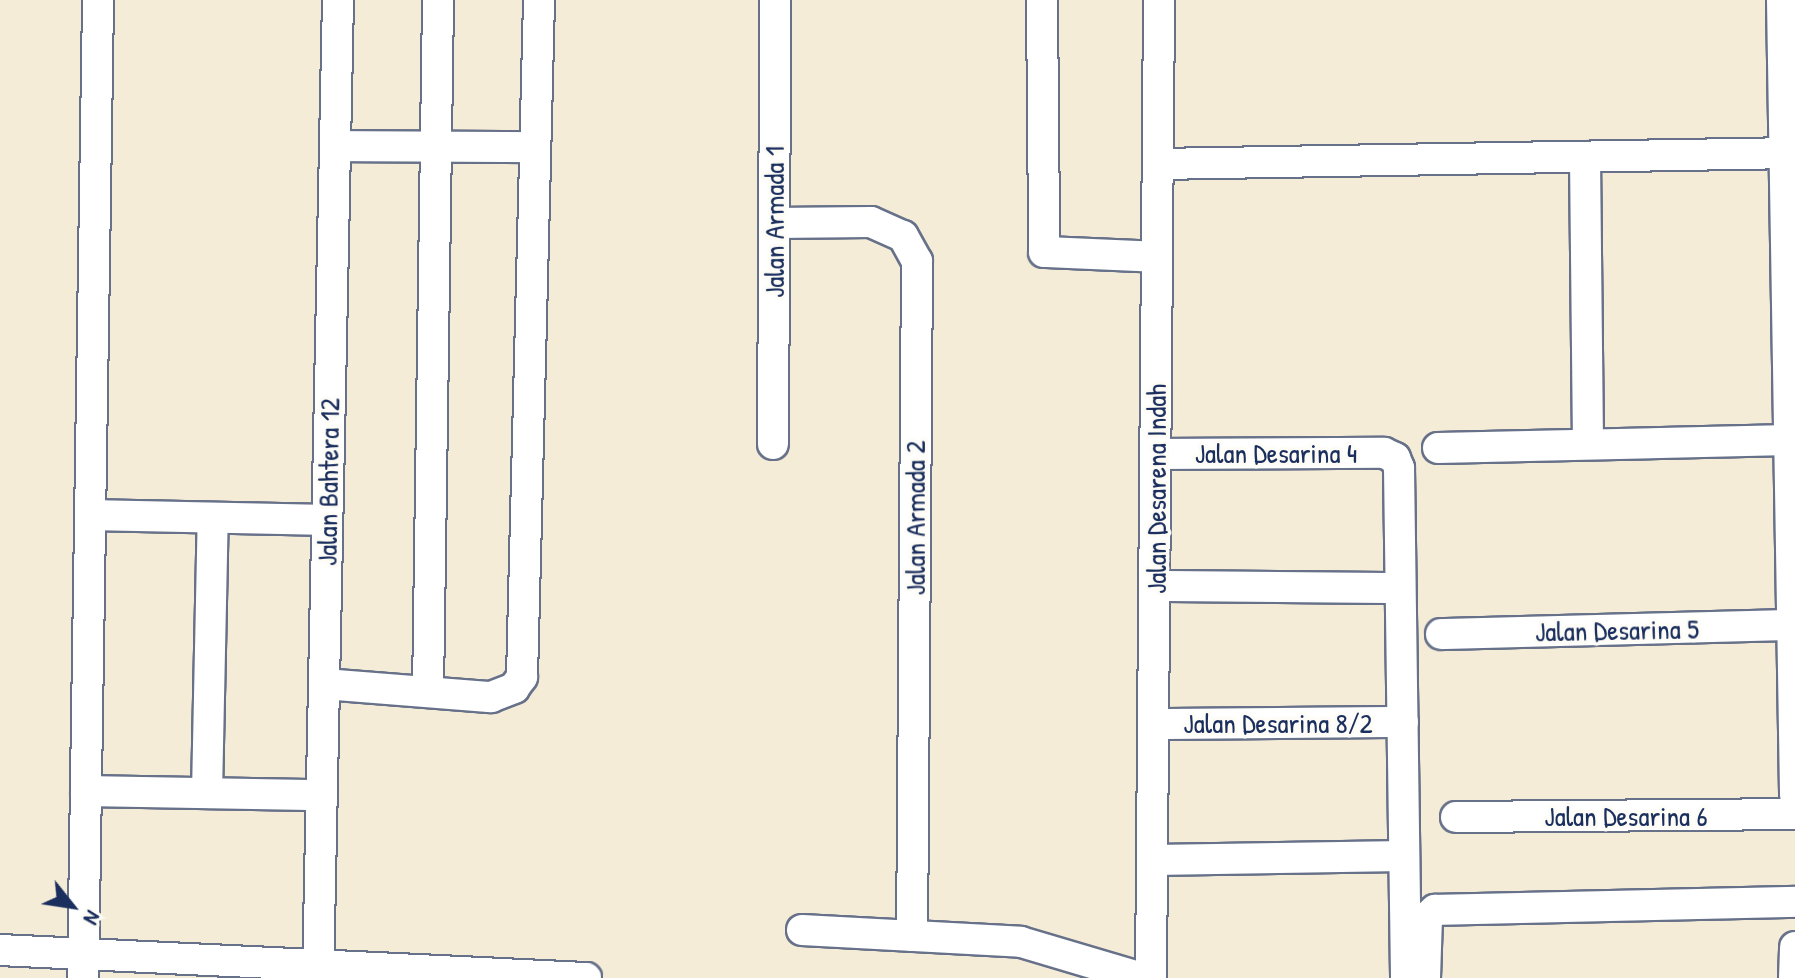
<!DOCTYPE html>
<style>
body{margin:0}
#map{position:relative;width:1795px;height:978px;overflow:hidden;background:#f5ecd8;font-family:"Patrick Hand",sans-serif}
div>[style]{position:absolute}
.roads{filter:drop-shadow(2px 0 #677189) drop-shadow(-2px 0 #677189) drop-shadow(0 2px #677189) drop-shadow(0 -2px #677189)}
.minor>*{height:30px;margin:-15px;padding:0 15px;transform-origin:15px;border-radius:15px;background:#fff}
span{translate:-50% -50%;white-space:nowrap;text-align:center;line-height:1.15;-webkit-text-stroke:7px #fdfcf7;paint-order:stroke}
.street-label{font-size:28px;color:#1b2f5e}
.north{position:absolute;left:32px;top:866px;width:80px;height:80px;-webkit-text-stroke:6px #fdfcf7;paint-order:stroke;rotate:120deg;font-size:22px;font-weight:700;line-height:32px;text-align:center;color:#1b2f5e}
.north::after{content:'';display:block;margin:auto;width:28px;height:36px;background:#1b2f5e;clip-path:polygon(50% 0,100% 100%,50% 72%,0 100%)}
</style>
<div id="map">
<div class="roads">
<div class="minor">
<div style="left:1042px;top:0;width:252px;rotate:89.5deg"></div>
<div style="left:1044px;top:252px;width:113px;rotate:2.5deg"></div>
<div style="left:1782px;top:0;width:795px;rotate:89.06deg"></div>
<div style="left:335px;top:146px;width:200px;rotate:0.3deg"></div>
<div style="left:1585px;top:157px;width:287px;rotate:89.4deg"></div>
<div style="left:1158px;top:164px;width:637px;rotate:-0.99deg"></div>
<div style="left:774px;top:223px;width:97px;rotate:-0.6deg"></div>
<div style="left:871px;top:222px;width:35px;rotate:24deg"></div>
<div style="left:903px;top:236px;width:29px;rotate:61deg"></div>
<div style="left:917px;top:261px;width:675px;rotate:90.42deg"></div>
<div style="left:773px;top:444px;width:444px;rotate:-89.7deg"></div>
<div style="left:1438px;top:448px;width:351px;rotate:-1.3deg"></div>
<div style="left:1156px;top:454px;width:228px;rotate:-0.3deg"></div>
<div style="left:1384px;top:453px;width:12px;rotate:24deg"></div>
<div style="left:1395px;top:458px;width:11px;rotate:68deg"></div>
<div style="left:1399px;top:468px;width:510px;rotate:89.21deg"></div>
<div style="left:91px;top:515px;width:236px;rotate:1.2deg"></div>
<div style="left:1155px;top:586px;width:245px;rotate:0.5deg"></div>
<div style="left:1441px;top:634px;width:351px;rotate:-1.5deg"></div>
<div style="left:324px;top:684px;width:168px;rotate:4.5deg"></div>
<div style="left:491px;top:697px;width:25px;rotate:-21deg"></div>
<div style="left:514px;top:688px;width:14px;rotate:-54deg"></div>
<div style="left:522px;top:677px;width:677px;rotate:-88.56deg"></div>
<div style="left:428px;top:692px;width:692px;rotate:-89.17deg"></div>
<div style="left:1154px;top:724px;width:249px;rotate:-0.5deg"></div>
<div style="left:86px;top:791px;width:236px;rotate:1deg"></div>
<div style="left:207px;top:793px;width:275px;rotate:-88.8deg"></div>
<div style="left:1456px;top:817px;width:339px;rotate:-0.5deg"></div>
<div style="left:1153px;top:860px;width:251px;rotate:-0.9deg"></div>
<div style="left:802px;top:930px;width:219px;rotate:3.1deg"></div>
<div style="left:1021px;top:942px;width:126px;rotate:16.6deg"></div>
<div style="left:0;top:950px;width:587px;rotate:2.74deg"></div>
<div style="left:83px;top:978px;width:978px;rotate:-89.12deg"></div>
<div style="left:318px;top:978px;width:978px;rotate:-88.83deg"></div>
<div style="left:1151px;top:978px;width:978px;rotate:-89.53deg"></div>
<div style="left:1425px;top:978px;width:61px;rotate:-88.1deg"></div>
<div style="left:1427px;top:917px;width:11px;rotate:-41deg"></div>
<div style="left:1435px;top:910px;width:360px;rotate:-1.3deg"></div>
<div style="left:1794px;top:978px;width:31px;rotate:-88deg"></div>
</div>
</div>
<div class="street-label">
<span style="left:774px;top:222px;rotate:-90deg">Jalan Armada 1</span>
<span style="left:1276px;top:453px">Jalan Desarina 4</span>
<span style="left:328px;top:482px;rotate:-89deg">Jalan Bahtera 12</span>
<span style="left:1156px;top:489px;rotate:-90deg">Jalan Desarena Indah</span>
<span style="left:915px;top:518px;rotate:-90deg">Jalan Armada 2</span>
<span style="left:1617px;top:630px;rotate:-1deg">Jalan Desarina 5</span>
<span style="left:1278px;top:723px">Jalan Desarina 8/2</span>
<span style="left:1626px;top:816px">Jalan Desarina 6</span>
</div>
<div class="north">N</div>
</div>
